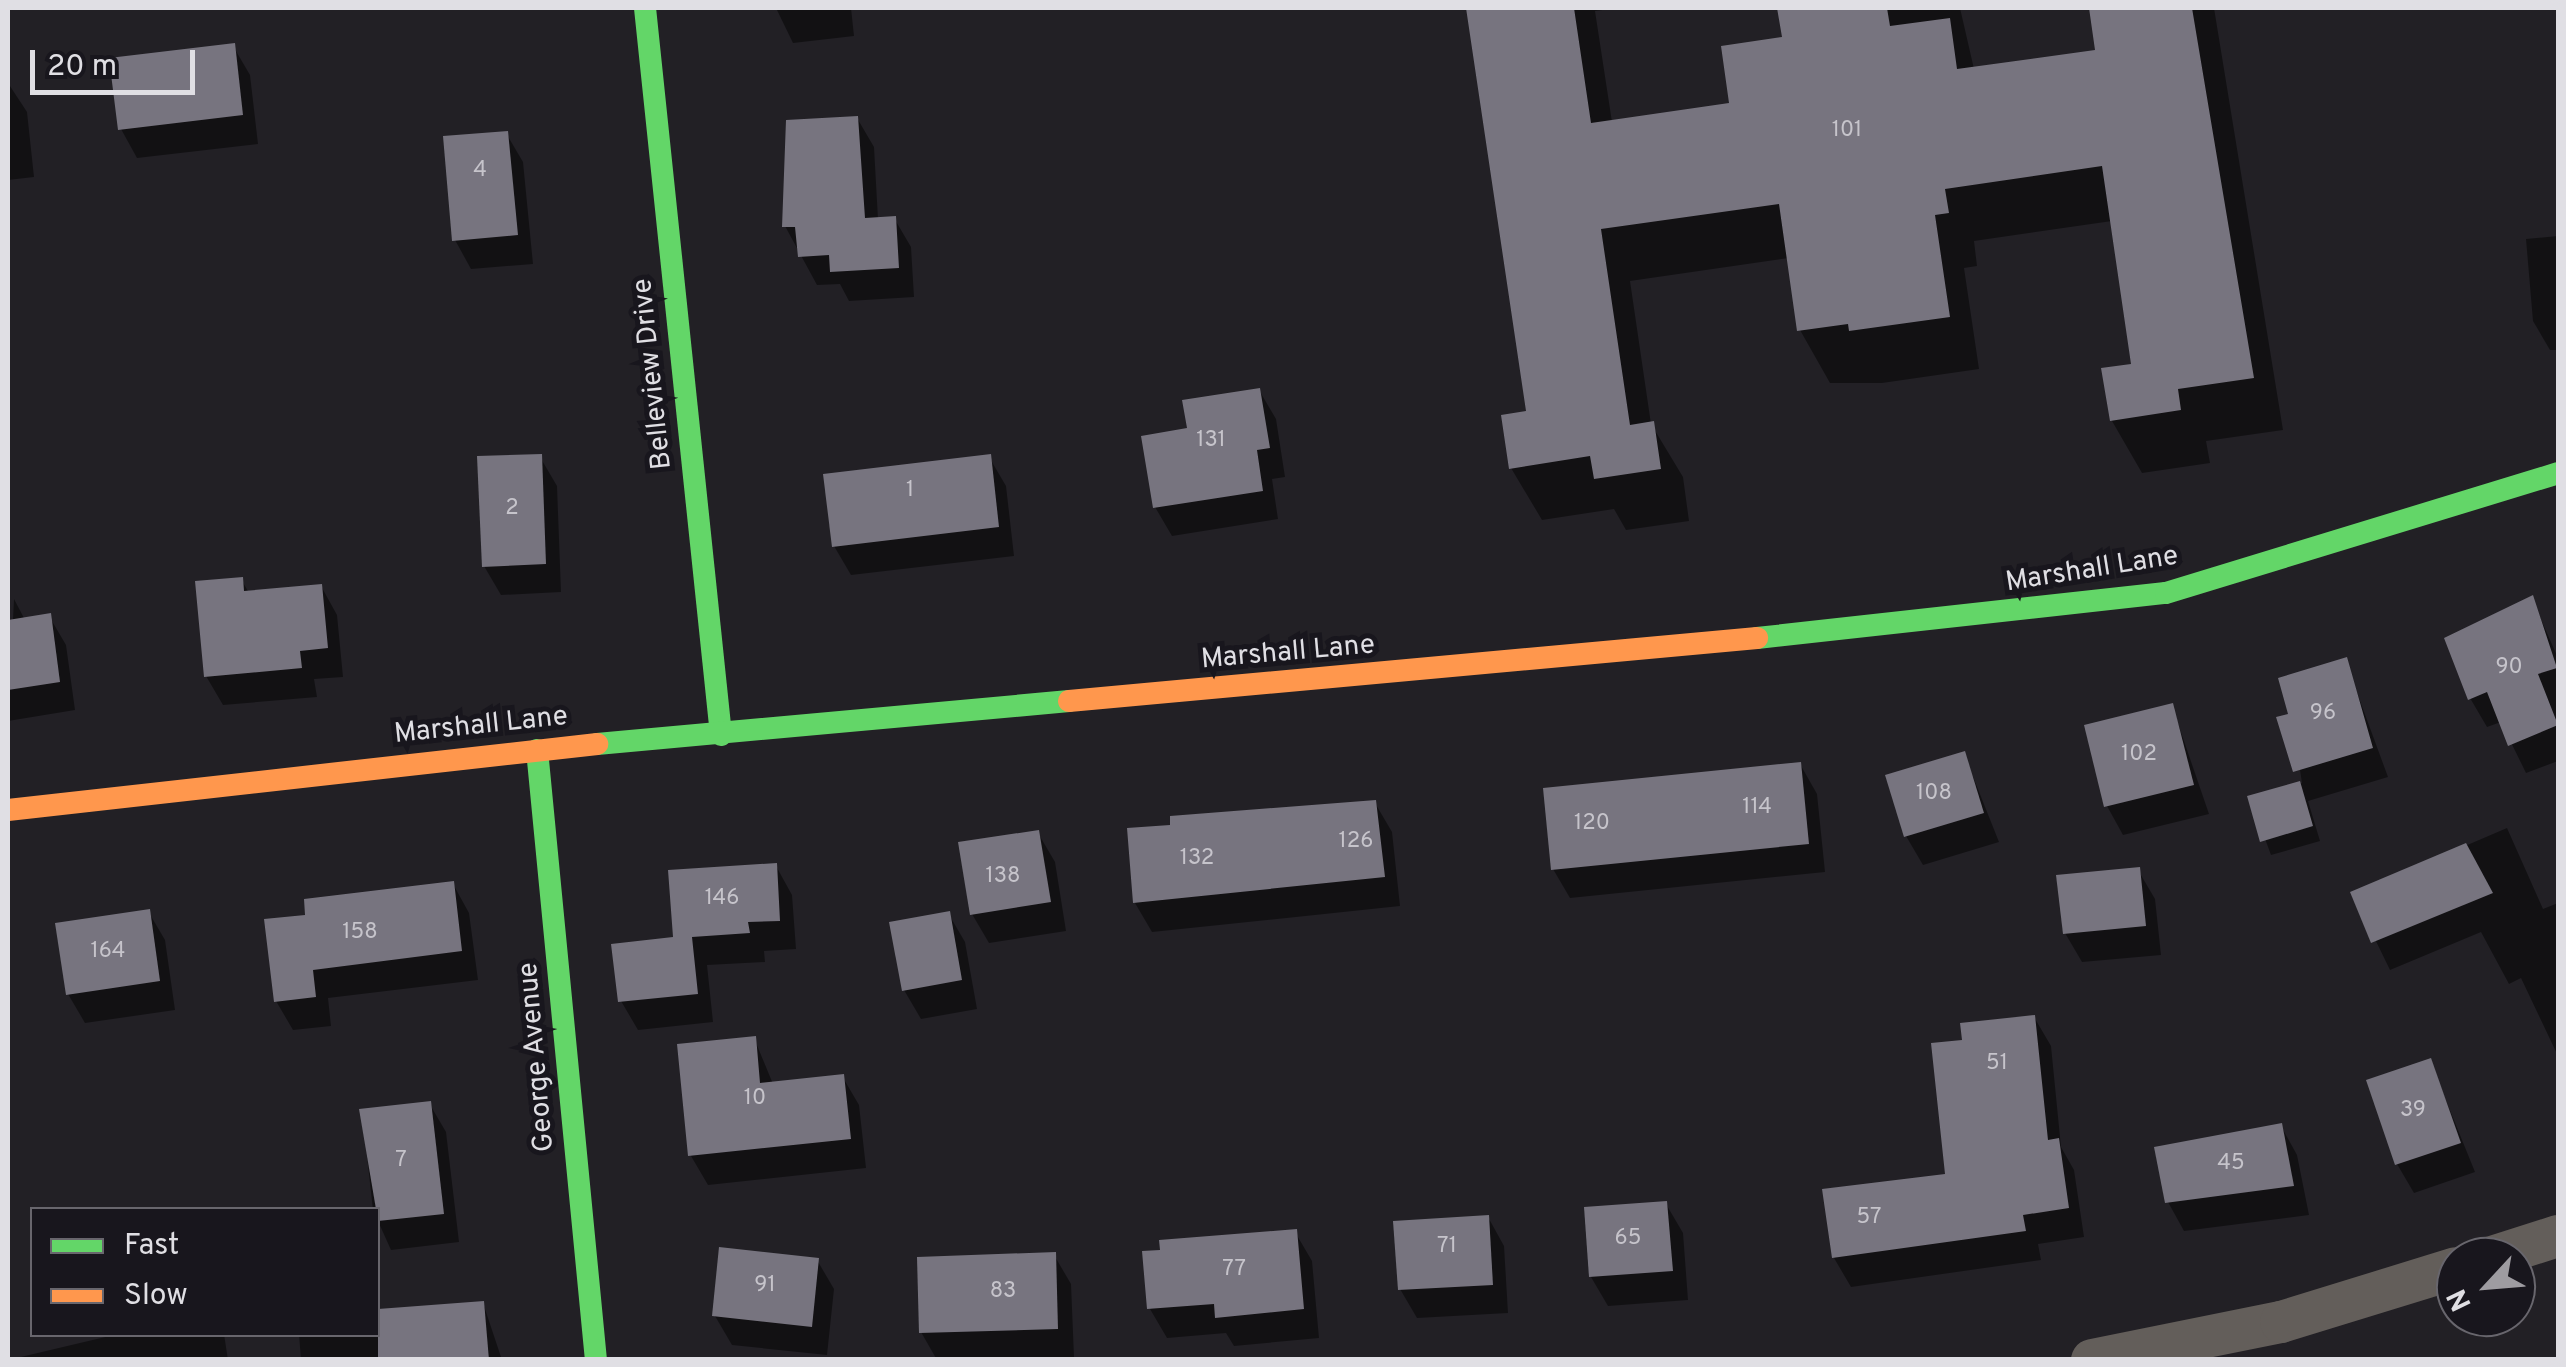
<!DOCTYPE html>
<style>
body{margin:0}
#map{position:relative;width:2566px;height:1367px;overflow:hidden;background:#222025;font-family:Overpass,sans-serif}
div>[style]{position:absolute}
.shadow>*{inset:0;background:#0007}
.building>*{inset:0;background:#77747f}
.street>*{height:42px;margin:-21px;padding:0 21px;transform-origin:21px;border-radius:21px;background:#635e5a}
.fast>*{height:22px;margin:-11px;padding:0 11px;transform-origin:11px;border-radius:11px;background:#63d668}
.slow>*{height:22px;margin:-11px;padding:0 11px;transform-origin:11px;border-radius:11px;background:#ff974d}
span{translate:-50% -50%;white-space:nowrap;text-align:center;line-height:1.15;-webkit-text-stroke:10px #18161d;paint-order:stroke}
.number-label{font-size:22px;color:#c6c4cb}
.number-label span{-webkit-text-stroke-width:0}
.street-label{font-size:28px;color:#e0dfe4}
.frame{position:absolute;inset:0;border:10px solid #e0dfe4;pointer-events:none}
.legend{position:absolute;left:30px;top:1207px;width:350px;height:130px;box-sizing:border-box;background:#18161d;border:2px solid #68666d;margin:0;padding:12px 18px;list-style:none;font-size:30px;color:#e0dfe4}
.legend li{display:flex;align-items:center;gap:20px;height:50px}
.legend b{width:50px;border:2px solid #68666d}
.north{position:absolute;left:2436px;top:1237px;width:100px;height:100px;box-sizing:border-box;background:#18161d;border:2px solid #68666d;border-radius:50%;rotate:244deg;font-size:28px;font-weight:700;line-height:40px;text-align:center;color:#e0dfe4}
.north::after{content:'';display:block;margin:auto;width:35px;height:45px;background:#9e9ca1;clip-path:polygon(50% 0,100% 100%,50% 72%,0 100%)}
.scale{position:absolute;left:30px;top:50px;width:165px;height:45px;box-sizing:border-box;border:5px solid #e0dfe4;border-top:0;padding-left:12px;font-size:30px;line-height:35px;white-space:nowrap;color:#e0dfe4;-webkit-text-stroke:8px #18161d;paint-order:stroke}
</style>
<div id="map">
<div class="shadow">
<div style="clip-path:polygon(776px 8px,851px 8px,854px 36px,793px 43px)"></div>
<div style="clip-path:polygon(1469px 8px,1618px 8px,1595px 11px,1612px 122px,1732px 105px,1785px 39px,1780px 8px,1960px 8px,1974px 69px,2098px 53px,2091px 8px,2214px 8px,2283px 430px,2206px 441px,2210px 463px,2142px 473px,2112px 421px,2134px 366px,2112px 221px,1974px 241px,1977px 266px,1964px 268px,1979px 369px,1882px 383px,1830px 383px,1800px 330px,1789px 258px,1630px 281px,1651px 424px,1683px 477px,1689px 521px,1626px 530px,1614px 509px,1542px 520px,1511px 468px,1529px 413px)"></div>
<div style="clip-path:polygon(233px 46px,250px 75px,258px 144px,137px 158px,121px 129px)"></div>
<div style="clip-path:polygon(8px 83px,27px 112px,34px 177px,8px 180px)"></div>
<div style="clip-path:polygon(857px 118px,874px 147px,878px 219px,894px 218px,911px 247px,914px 297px,849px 301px,840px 284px,817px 285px,785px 226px)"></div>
<div style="clip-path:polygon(506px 133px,523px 162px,533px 264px,471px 269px,455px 240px)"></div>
<div style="clip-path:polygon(2558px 236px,2558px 350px,2550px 350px,2533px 321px,2526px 239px)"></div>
<div style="clip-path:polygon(1259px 390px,1276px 419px,1285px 477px,1272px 479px,1278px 519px,1172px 536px,1155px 507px,1190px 430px)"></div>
<div style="clip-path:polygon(540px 457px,557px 486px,561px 592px,501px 595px,484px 566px)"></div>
<div style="clip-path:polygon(989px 457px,1006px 486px,1014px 556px,851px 575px,834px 546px)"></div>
<div style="clip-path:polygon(241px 579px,249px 593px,321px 586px,337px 615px,343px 677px,314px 679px,317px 697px,223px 705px,206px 676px)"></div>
<div style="clip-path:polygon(14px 599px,25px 620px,49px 616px,66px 645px,75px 710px,8px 721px)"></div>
<div style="clip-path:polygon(2532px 599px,2558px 658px,2558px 761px,2526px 773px,2501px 722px,2487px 727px,2470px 698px)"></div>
<div style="clip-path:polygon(2345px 660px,2388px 777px,2308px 801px,2320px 841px,2271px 855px,2250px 798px,2302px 783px,2292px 716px)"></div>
<div style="clip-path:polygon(2172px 706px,2209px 814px,2123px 835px,2107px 806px)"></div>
<div style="clip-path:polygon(1964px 754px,1999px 842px,1923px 865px,1906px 836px)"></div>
<div style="clip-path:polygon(1800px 764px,1817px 794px,1825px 872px,1570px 898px,1553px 869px)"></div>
<div style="clip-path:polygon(1375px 803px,1392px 832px,1400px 906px,1152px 932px,1135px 903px)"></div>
<div style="clip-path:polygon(2507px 828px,2543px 909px,2558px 903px,2558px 1056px,2521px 978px,2509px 984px,2481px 932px,2390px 970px,2353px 894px)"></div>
<div style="clip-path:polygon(1038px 833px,1055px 862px,1066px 931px,989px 943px,972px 914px)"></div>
<div style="clip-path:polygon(776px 866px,792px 895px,796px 949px,764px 951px,765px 962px,707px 965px,713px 1022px,638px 1030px,621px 1001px,676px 939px)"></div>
<div style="clip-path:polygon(2138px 870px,2155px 899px,2161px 955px,2082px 962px,2065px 933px)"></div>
<div style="clip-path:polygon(453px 884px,469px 913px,478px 980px,328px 998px,331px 1026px,293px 1030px,276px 1001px,308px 917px)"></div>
<div style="clip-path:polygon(148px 911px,165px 940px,175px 1010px,85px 1023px,68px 994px)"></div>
<div style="clip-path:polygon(948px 913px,965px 942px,977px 1009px,921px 1019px,904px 990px)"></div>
<div style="clip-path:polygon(2034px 1017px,2051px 1046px,2061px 1147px,2074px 1170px,2084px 1237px,2038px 1244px,2041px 1260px,1851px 1287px,1834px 1258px,1948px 1176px,1964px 1042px)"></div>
<div style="clip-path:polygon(754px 1038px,773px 1084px,842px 1076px,859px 1105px,866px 1168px,708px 1185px,691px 1156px)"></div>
<div style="clip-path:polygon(2430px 1061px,2475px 1172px,2414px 1193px,2397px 1164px)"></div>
<div style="clip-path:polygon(429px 1103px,446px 1132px,459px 1242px,391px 1250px,373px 1210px,362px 1111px)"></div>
<div style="clip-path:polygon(2281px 1126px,2297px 1155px,2309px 1215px,2184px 1231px,2168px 1202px)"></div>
<div style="clip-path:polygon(1666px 1204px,1683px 1233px,1688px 1300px,1608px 1306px,1591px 1277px)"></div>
<div style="clip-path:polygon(1488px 1217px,1504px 1246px,1508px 1313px,1417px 1318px,1400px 1289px)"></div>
<div style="clip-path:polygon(1295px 1232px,1312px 1261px,1319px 1338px,1234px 1346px,1226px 1333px,1167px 1338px,1150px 1309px)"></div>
<div style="clip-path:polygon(1054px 1255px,1071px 1284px,1074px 1357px,937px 1360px,921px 1332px)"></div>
<div style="clip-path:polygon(817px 1260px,834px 1289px,827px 1355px,732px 1345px,715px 1316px)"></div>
<div style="clip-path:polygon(483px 1303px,502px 1360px,301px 1360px,299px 1334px,378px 1334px,378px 1312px)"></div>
<div style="clip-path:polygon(118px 1334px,224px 1334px,228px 1360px,8px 1360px)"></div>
</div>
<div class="building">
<div style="clip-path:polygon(1466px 8px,1574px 8px,1591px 123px,1729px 103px,1721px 46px,1782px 37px,1777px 8px,1887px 8px,1890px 26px,1950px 18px,1957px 69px,2095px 50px,2089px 8px,2192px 8px,2254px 378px,2178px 389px,2181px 410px,2110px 421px,2101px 368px,2131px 364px,2102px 166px,1945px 189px,1949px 213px,1935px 215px,1950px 317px,1849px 331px,1848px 324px,1797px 331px,1779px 204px,1601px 229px,1630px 425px,1654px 421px,1661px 469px,1594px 479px,1590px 456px,1509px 469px,1501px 415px,1526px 411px)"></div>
<div style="clip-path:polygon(235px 43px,243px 115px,118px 130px,109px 58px)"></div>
<div style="clip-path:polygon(858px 116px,865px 218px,896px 216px,899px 268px,830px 272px,829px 255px,798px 257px,795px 227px,782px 227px,786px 120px)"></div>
<div style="clip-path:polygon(508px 131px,518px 235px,452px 241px,443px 136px)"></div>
<div style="clip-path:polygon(1260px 388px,1270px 448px,1257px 450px,1263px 491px,1153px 508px,1141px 436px,1187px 428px,1182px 400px)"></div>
<div style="clip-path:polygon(542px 454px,546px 564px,482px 567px,477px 456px)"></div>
<div style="clip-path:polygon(991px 454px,999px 527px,832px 547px,823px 474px)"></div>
<div style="clip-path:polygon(243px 577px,244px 591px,322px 584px,328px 648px,300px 651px,302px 668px,204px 677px,195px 581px)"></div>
<div style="clip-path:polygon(2533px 595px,2557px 668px,2538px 674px,2558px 725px,2508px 746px,2487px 692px,2468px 700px,2444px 638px)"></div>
<div style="clip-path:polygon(51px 613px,60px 682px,8px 690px,8px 620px)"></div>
<div style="clip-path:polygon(2347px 657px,2373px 748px,2293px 772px,2276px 717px,2288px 714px,2278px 678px)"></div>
<div style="clip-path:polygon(2173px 703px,2194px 785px,2104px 807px,2084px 725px)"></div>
<div style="clip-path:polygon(1965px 751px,1984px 813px,1904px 837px,1885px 775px)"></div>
<div style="clip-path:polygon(1801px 762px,1809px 844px,1551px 870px,1543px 788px)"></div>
<div style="clip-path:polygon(2300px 781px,2313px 826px,2260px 842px,2247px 796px)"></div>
<div style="clip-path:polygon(1376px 800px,1385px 877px,1133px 903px,1127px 828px,1170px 825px,1170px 816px)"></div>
<div style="clip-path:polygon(1039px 830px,1051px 902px,970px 915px,958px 842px)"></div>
<div style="clip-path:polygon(2466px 843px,2493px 893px,2371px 943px,2350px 892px)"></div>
<div style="clip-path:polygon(777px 863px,780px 921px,748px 922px,750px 933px,692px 937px,698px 994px,618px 1002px,611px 944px,673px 937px,668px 870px)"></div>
<div style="clip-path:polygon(2140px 867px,2146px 926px,2063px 934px,2056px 875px)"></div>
<div style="clip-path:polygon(454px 881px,462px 951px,313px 970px,316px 997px,274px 1002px,264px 919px,305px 915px,304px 899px)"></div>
<div style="clip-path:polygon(150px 909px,160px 981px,66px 995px,55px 923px)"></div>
<div style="clip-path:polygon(950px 911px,962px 980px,902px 991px,889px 922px)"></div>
<div style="clip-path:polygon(2035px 1015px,2048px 1140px,2059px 1138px,2069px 1208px,2023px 1215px,2026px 1231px,1832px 1258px,1822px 1189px,1945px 1174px,1931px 1043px,1962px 1040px,1960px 1023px)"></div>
<div style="clip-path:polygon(756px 1036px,760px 1083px,844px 1074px,851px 1139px,688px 1156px,677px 1044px)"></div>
<div style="clip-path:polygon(2431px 1058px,2461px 1143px,2395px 1165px,2366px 1080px)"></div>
<div style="clip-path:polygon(431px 1101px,444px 1214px,378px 1221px,359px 1109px)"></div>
<div style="clip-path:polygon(2282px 1123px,2294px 1186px,2165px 1203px,2154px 1147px)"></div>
<div style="clip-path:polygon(1667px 1201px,1673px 1271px,1589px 1277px,1584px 1207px)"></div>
<div style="clip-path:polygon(1489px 1215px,1493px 1285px,1398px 1290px,1393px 1221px)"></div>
<div style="clip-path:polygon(1297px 1229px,1304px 1309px,1215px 1318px,1214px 1304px,1147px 1309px,1142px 1251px,1160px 1250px,1159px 1240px)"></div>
<div style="clip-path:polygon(719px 1247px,819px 1258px,812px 1327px,712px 1316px)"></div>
<div style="clip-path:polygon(1056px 1252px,1058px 1329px,919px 1333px,917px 1257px)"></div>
<div style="clip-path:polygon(484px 1301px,489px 1360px,378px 1360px,378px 1309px)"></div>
</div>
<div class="street">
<div style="left:2492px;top:1257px;width:69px;rotate:-17.7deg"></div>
<div style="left:2092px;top:1360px;width:193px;rotate:-11.4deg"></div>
<div style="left:2281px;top:1322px;width:183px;rotate:-17.1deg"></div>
</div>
<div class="fast">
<div style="left:645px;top:8px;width:731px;rotate:84.03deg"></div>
<div style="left:1757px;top:638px;width:411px;rotate:-6.3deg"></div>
<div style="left:2166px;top:593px;width:410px;rotate:-17deg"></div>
<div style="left:597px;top:744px;width:474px;rotate:-5.2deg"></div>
<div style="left:537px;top:750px;width:613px;rotate:84.48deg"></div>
</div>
<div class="slow">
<div style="left:1069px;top:701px;width:691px;rotate:-5.23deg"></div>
<div style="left:8px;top:810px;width:593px;rotate:-6.39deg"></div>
</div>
<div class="number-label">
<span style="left:1847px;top:131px">101</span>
<span style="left:480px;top:171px">4</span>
<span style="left:1211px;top:441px">131</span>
<span style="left:910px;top:491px">1</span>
<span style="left:512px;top:509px">2</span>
<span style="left:2509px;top:668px">90</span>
<span style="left:2323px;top:714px">96</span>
<span style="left:2139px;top:755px">102</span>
<span style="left:1934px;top:794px">108</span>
<span style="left:1757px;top:808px">114</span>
<span style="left:1592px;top:824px">120</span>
<span style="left:1356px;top:842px">126</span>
<span style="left:1197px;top:859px">132</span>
<span style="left:1003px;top:877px">138</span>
<span style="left:722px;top:899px">146</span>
<span style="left:360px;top:933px">158</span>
<span style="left:108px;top:952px">164</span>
<span style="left:1997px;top:1064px">51</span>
<span style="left:755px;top:1099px">10</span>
<span style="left:2413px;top:1111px">39</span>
<span style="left:401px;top:1161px">7</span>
<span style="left:2231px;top:1164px">45</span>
<span style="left:1869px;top:1218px">57</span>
<span style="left:1628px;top:1239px">65</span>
<span style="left:1447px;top:1247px">71</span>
<span style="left:1234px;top:1270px">77</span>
<span style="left:765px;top:1286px">91</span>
<span style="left:1003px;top:1292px">83</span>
</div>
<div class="street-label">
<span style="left:653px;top:374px;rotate:-96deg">Belleview Drive</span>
<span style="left:2092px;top:570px;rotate:-9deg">Marshall Lane</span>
<span style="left:1288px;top:653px;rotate:-5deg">Marshall Lane</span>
<span style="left:481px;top:726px;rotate:-6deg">Marshall Lane</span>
<span style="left:537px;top:1057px;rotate:-95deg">George Avenue</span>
</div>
<div class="frame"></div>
<ul class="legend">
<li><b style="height:12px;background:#63d668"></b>Fast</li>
<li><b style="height:12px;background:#ff974d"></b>Slow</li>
</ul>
<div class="north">N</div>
<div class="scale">20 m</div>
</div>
